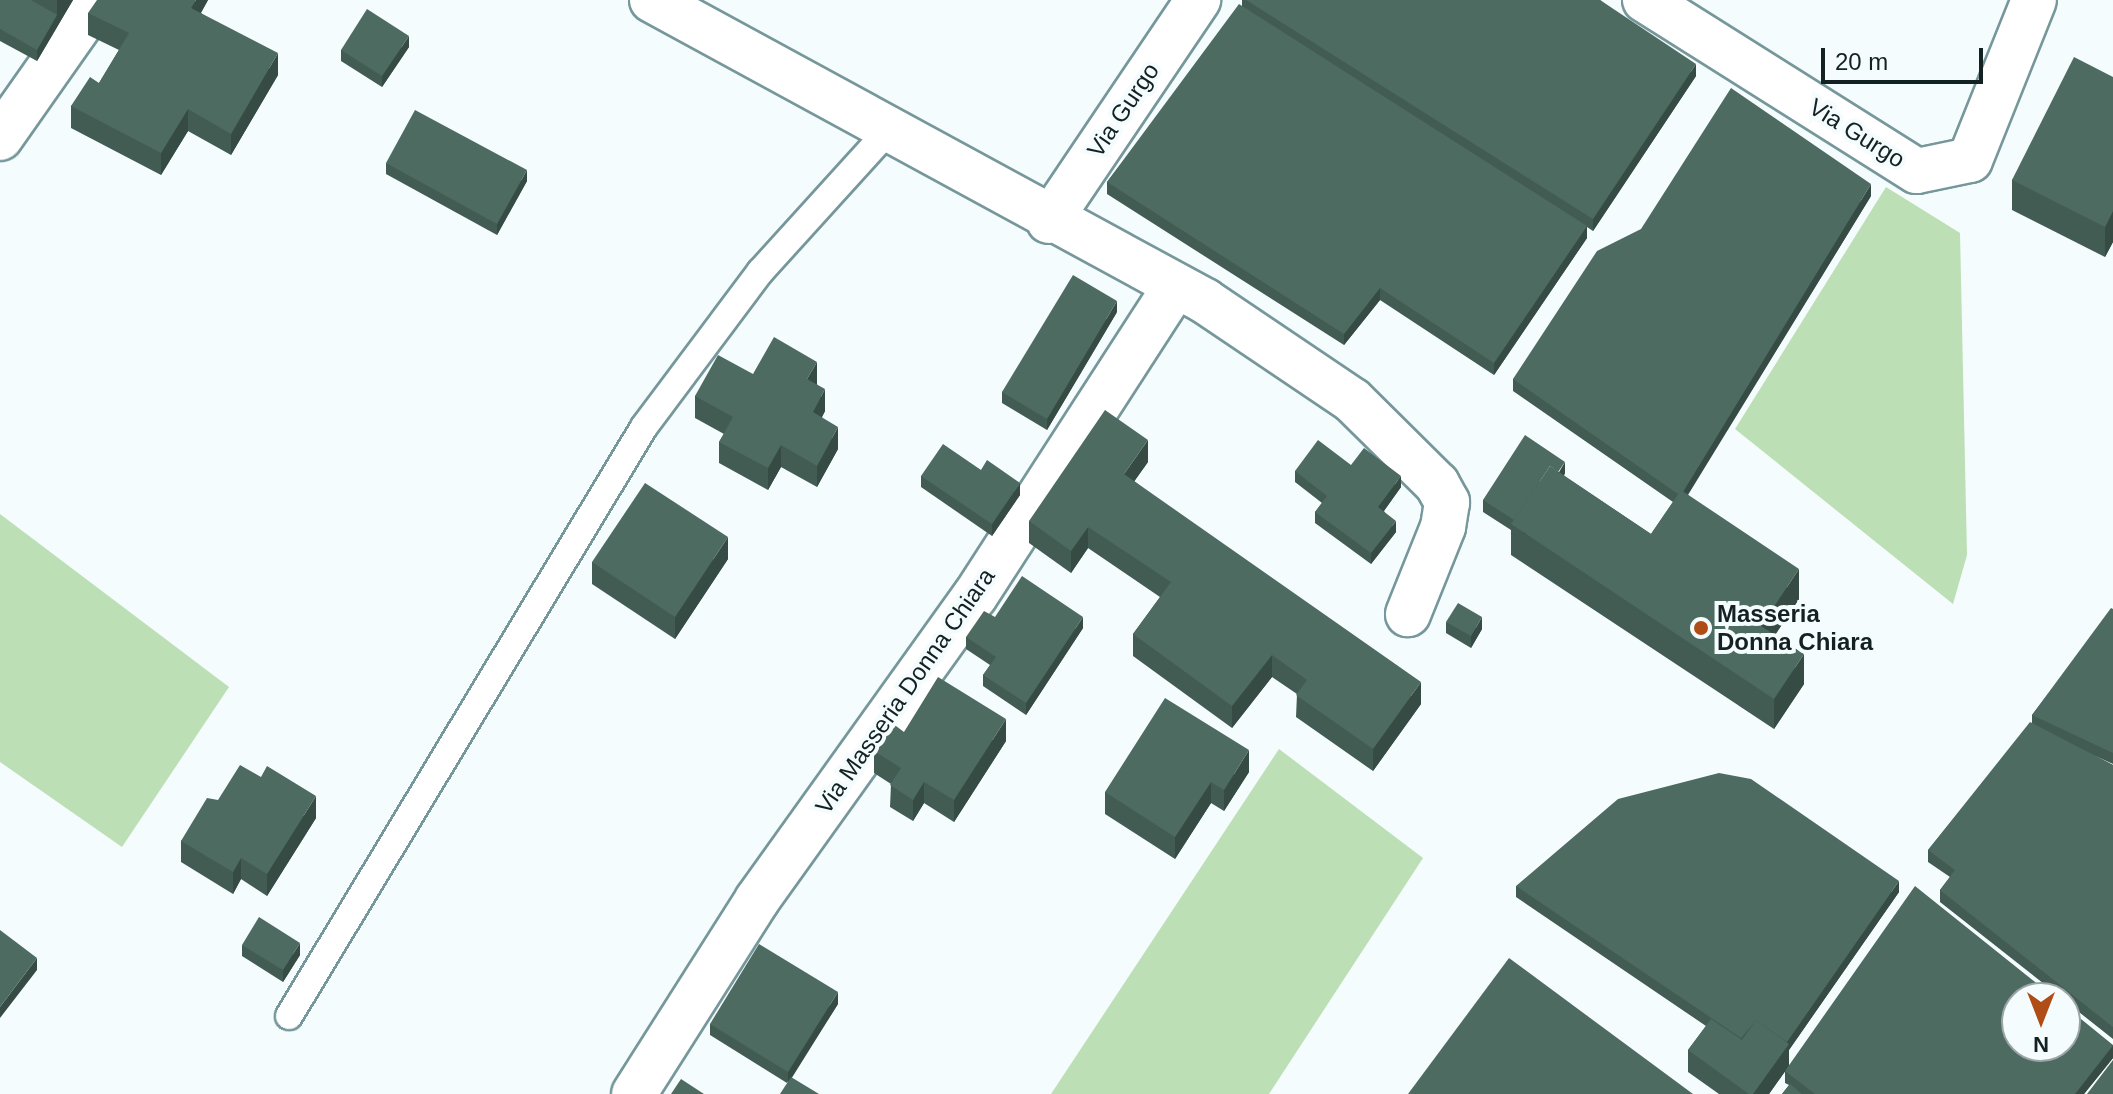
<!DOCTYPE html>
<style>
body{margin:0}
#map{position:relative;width:2113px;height:1094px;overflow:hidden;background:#f5fcfd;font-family:Helvetica,sans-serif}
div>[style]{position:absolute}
.green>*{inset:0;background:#bcdfb5}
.roads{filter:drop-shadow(2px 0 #76979b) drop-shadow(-2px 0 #76979b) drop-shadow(0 2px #76979b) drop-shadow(0 -2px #76979b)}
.lane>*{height:26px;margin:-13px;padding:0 13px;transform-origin:13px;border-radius:13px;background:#fff}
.street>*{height:44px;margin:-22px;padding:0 22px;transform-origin:22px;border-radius:22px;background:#fff}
.wall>*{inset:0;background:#425c53}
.shaded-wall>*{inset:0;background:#364b44}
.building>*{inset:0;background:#4d6b61}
.dots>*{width:22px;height:22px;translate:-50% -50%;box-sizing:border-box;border:4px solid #f5fcfd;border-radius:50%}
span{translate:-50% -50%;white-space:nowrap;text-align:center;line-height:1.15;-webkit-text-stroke:8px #f5fcfd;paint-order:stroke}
.street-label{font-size:24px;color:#142123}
.poi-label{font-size:24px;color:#142123;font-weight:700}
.left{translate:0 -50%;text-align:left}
.north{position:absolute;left:2001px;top:982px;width:80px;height:80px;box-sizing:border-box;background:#f5fcfd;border:2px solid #9ba4a6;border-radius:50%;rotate:180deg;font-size:22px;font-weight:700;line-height:32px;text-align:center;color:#142123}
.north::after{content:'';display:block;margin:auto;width:28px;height:36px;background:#b04d17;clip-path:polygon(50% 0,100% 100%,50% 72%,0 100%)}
.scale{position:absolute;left:1821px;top:48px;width:162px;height:36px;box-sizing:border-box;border:4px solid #142123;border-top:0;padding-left:10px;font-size:24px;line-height:28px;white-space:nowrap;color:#142123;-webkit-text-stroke:6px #f5fcfd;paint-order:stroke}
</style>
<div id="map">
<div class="green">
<div style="clip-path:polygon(1886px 187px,1960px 233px,1967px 555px,1953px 604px,1735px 429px)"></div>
<div style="clip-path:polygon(0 514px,229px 687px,122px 847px,0 762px)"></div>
<div style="clip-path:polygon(1279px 749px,1423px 858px,1269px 1094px,1051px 1094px)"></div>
</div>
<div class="roads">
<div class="lane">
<div style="left:289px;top:1016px;width:688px;rotate:-58.92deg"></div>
<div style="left:644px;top:427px;width:194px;rotate:-53.2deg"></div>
<div style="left:760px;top:272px;width:190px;rotate:-47.8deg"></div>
</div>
<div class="street">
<div style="left:652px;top:0;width:630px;rotate:28.56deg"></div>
<div style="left:1205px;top:301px;width:177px;rotate:34deg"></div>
<div style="left:1352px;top:400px;width:120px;rotate:44.7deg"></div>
<div style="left:1437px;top:484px;width:21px;rotate:61deg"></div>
<div style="left:1447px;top:502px;width:25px;rotate:99deg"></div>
<div style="left:1443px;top:527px;width:94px;rotate:111.9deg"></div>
<div style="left:1645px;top:0;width:321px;rotate:32.2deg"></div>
<div style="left:1917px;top:171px;width:54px;rotate:-11.7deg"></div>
<div style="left:1970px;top:160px;width:172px;rotate:-68.2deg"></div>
<div style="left:0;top:138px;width:169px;rotate:-54.9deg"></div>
<div style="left:1049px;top:221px;width:267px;rotate:-56deg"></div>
<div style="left:634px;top:1094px;width:230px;rotate:-57.6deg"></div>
<div style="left:757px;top:900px;width:374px;rotate:-54.4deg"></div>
<div style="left:975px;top:596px;width:368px;rotate:-57.1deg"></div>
</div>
</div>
<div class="wall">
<div style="clip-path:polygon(0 0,73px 0,37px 61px,0 41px)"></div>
<div style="clip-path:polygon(208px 0,201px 13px,278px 75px,231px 155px,188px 131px,161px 175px,71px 128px,71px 106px,99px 83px,119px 50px,88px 35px,88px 13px)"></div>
<div style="clip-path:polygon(1242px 0,1600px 0,1696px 76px,1593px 231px,1587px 227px,1587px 238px,1494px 375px,1380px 300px,1344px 345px,1107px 194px,1107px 182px,1242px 6px)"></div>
<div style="clip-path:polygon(409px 47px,382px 87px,341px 61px,341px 50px)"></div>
<div style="clip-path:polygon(2113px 77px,2113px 242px,2105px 257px,2012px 210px,2012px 180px)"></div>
<div style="clip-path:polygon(386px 163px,527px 181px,497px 235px,386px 174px)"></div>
<div style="clip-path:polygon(1871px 196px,1688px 495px,1799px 599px,1775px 635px,1804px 684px,1774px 729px,1511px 555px,1511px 530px,1483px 512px,1483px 500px,1565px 473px,1564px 476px,1651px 534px,1673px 502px,1513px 391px,1513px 379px)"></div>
<div style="clip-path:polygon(1117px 312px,1047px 430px,1002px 403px,1002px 392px)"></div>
<div style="clip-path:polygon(753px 374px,817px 384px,825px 411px,822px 417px,838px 449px,817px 487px,781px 467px,768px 490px,719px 463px,719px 442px,724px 434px,695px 418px,695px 396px)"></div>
<div style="clip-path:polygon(1148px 462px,1134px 481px,1421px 704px,1373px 771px,1296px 717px,1297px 694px,1272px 677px,1232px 728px,1133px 656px,1133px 634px,1160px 597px,1088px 548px,1071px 573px,1029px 543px,1029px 521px)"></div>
<div style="clip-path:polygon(1351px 465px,1401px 487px,1384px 511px,1396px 532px,1371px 564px,1315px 523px,1315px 512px,1322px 503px,1295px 482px,1295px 471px)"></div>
<div style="clip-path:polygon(981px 470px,1020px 495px,992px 536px,921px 487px,921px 476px)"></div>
<div style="clip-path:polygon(728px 559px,675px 639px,592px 584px,592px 562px)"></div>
<div style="clip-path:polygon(2113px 609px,2113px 764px,2093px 755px,2113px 765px,2113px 1039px,2065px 1001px,2065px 998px,2062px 998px,1940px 902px,1940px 890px,1950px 877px,1928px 862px,1928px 850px,2032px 723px,2032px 715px)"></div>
<div style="clip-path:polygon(1446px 622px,1482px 629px,1471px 648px,1446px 633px)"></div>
<div style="clip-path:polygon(1083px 628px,1026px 715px,983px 686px,983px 675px,990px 665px,966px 649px,966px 637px)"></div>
<div style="clip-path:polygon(904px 732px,1006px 741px,954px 822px,924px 803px,913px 821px,890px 807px,891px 784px,874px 773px,874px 751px)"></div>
<div style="clip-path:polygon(1249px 772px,1224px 811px,1211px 803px,1175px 859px,1105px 814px,1105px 792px)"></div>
<div style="clip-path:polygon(218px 800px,316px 818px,267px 896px,241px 879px,233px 894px,181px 862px,181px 841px)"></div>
<div style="clip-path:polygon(1516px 886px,1899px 892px,1789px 1050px,1789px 1065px,2113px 1045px,2113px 1058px,2084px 1094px,1782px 1094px,1789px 1085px,1785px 1083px,1785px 1071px,1769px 1094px,1719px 1094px,1688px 1072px,1688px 1050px,1706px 1026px,1516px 897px)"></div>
<div style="clip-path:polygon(242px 945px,300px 955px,283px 982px,242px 956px)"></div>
<div style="clip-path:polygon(838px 1004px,787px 1083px,710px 1035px,710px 1024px)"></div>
</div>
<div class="shaded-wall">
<div style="clip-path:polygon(57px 0,73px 0,37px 61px,37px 50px,57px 15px)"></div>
<div style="clip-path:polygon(196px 0,208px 0,191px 30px,191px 8px)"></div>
<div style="clip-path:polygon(409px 36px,409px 47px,382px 87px,382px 76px)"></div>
<div style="clip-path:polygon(278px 53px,278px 75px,231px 155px,231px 134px)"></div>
<div style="clip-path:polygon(1696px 64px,1696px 76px,1593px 231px,1593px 219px)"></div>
<div style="clip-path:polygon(188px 109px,188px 131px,161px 175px,161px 153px)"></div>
<div style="clip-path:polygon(527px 170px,527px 181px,497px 235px,497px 224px)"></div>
<div style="clip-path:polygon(1871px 184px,1871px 196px,1680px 507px,1680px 496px)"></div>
<div style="clip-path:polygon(2113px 211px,2113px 242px,2105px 257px,2105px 227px)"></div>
<div style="clip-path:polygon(1587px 226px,1587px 238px,1494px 375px,1494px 363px)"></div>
<div style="clip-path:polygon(1380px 288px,1380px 300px,1344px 345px,1344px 334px)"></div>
<div style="clip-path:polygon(1117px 301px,1117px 312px,1047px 430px,1047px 419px)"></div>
<div style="clip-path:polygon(817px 362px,817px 384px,807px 401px,807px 379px)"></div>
<div style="clip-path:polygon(825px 389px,825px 411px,813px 434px,813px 412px)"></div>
<div style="clip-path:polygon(838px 427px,838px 449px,817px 487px,817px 466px)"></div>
<div style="clip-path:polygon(1148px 440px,1148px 462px,1124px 496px,1124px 474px)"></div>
<div style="clip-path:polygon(781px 445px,781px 467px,768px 490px,768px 468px)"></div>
<div style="clip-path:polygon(1565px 462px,1565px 473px,1525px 534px,1523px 533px)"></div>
<div style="clip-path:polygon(1401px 476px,1401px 487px,1378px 519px,1378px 507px)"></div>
<div style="clip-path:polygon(1020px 483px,1020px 495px,992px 536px,992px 524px)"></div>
<div style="clip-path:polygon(1396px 521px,1396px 532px,1371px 564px,1371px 553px)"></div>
<div style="clip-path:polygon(1088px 527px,1088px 548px,1071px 573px,1071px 551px)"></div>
<div style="clip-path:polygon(728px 537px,728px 559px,675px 639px,675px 617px)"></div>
<div style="clip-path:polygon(1799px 569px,1799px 599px,1761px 656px,1761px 626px)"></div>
<div style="clip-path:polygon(1083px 617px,1083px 628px,1026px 715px,1026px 703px)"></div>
<div style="clip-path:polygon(1482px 617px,1482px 629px,1471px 648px,1471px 636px)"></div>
<div style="clip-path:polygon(1804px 654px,1804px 684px,1774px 729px,1774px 699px)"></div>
<div style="clip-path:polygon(1272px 655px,1272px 677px,1232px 728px,1232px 706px)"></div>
<div style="clip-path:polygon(1421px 682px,1421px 704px,1373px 771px,1373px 749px)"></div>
<div style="clip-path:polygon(1006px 719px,1006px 741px,954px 822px,954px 800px)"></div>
<div style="clip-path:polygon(1249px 750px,1249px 772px,1224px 811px,1224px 790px)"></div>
<div style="clip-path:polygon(924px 782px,924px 803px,913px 821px,913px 800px)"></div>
<div style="clip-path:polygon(1211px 782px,1211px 803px,1175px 859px,1175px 837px)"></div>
<div style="clip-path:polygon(316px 796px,316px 818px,267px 896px,267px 874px)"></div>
<div style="clip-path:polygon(241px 858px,241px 879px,233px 894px,233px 872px)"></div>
<div style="clip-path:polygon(1899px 881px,1899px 892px,1789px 1050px,1789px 1066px,1769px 1094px,1753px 1094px,1786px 1043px)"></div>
<div style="clip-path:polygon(300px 943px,300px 955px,283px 982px,283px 970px)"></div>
<div style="clip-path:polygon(37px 958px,37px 970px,0 1018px,0 1007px)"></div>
<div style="clip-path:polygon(838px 992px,838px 1004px,788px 1084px,788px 1072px)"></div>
<div style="clip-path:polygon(2113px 1046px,2113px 1058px,2084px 1094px,2075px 1094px)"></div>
</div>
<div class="building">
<div style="clip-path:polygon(0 0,31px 0,57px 15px,37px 50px,0 29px)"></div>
<div style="clip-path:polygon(97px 0,196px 0,191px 8px,278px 53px,231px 134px,188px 109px,161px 153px,71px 106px,90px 77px,99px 83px,129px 33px,88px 13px)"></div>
<div style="clip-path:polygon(1246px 0,1600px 0,1696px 64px,1593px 219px)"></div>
<div style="clip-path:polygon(1239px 4px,1587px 226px,1494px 363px,1380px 288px,1344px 334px,1107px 182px)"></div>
<div style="clip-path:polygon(367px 9px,409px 36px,382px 76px,341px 50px)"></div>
<div style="clip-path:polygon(2074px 57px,2113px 77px,2113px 211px,2105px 227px,2012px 180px)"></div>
<div style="clip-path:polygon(1731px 88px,1871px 184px,1683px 492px,1681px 490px,1678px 494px,1513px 379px,1597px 251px,1641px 229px)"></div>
<div style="clip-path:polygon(415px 110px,527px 170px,497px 224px,386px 163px)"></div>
<div style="clip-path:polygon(1073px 275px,1117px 301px,1047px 419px,1002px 392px)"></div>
<div style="clip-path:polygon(774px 337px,817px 362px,807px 379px,825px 389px,813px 412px,838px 427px,817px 466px,781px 445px,768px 468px,719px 442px,733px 417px,695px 396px,718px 355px,753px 374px)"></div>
<div style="clip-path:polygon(1105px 410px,1148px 440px,1124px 474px,1421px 682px,1373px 749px,1296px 695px,1307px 680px,1272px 655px,1232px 706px,1133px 634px,1171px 582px,1088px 527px,1071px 551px,1029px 521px)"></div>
<div style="clip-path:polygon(1525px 435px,1565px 462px,1558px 472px,1550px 466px,1514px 520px,1483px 500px)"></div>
<div style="clip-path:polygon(1318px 440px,1351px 465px,1364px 448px,1401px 476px,1378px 507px,1396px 521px,1371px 553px,1315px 512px,1327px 496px,1295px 471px)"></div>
<div style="clip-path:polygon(943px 444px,981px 470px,987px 460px,1020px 483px,992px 524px,921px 476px)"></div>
<div style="clip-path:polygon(1550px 466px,1651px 534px,1681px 490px,1799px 569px,1761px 626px,1804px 654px,1774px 699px,1511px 524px)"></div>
<div style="clip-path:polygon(645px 483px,728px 537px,675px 617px,592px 562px)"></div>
<div style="clip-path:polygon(1022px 576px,1083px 617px,1026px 703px,983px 675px,996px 657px,966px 637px,984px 611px,995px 617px)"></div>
<div style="clip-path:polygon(1458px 603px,1482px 617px,1471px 636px,1446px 622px)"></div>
<div style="clip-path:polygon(2111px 608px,2113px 609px,2113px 753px,2032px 715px)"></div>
<div style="clip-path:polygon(938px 677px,1006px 719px,954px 800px,924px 782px,913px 800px,890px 785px,901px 768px,874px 751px,892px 723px,904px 732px)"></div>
<div style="clip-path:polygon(1165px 698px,1249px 750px,1224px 790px,1211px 782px,1175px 837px,1105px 792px)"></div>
<div style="clip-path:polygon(2030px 722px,2113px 765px,2113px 1027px,1940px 890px,1955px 870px,1928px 850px)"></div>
<div style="clip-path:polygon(240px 765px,261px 777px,267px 766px,316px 796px,267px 874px,241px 858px,233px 872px,181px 841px,207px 798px,218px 800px)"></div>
<div style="clip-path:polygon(1719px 773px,1751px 779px,1899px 881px,1787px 1042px,1756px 1020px,1741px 1038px,1516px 886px,1618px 799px)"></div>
<div style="clip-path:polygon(1915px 886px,2055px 998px,2017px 998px,2017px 1046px,2065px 1046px,2065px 1006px,2113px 1045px,2075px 1094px,1815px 1094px,1785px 1071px)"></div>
<div style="clip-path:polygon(259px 917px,300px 943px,283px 970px,242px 945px)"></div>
<div style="clip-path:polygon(0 930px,37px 958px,0 1007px)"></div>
<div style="clip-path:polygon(759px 944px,838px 992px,788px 1072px,710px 1024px)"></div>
<div style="clip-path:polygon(1509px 958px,1693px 1094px,1408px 1094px)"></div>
<div style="clip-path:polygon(1711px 1019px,1742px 1040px,1756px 1020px,1789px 1044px,1753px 1094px,1749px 1094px,1688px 1050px)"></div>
<div style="clip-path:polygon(2113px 1060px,2113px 1094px,2087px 1094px)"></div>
<div style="clip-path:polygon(791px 1077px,819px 1094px,780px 1094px)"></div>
<div style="clip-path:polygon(681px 1079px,704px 1094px,671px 1094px)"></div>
<div style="clip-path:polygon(1790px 1084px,1802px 1094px,1782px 1094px)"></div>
</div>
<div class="dots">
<div style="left:1701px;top:628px;background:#b04d17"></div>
</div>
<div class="street-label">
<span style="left:1123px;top:110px;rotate:-56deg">Via Gurgo</span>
<span style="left:1857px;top:133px;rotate:32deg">Via Gurgo</span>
<span style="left:905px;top:691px;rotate:-55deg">Via Masseria Donna Chiara</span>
</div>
<div class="poi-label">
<span class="left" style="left:1717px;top:628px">Masseria<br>Donna Chiara</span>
</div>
<div class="north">N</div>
<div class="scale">20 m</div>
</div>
